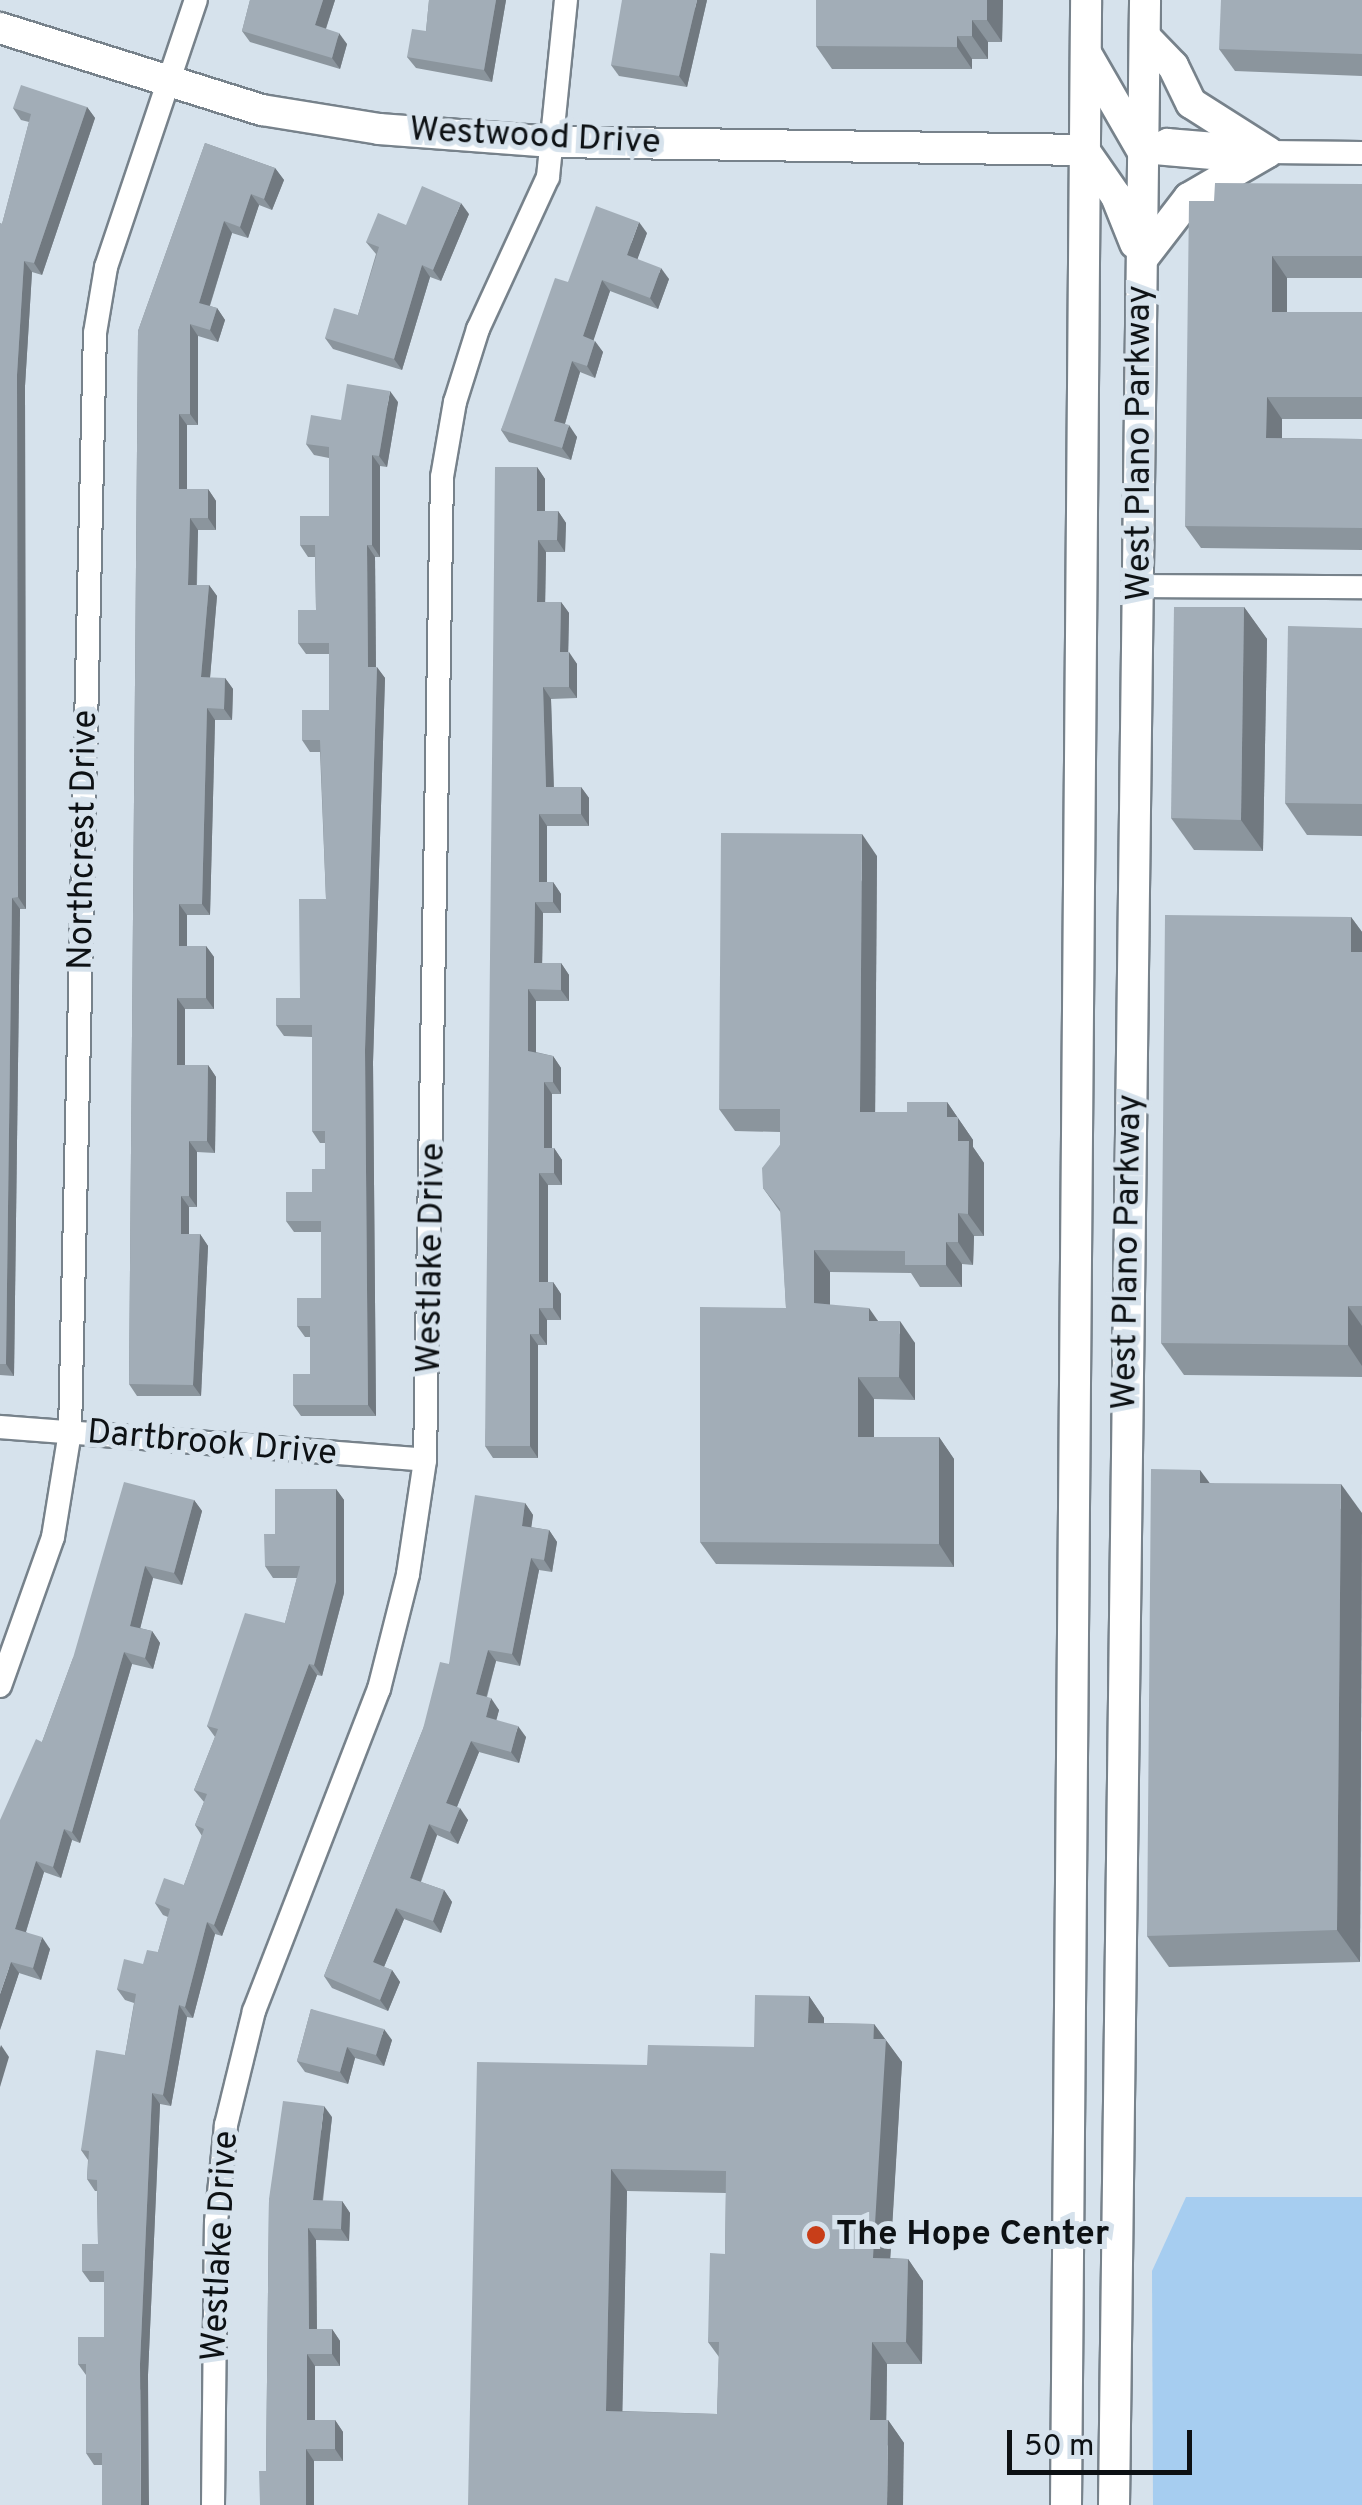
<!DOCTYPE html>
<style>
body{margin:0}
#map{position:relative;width:1362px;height:2505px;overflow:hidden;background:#d6e2ec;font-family:Overpass,sans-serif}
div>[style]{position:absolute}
.green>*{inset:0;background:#a6cdf0}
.roads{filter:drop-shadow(2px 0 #77828b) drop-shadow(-2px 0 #77828b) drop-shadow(0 2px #77828b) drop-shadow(0 -2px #77828b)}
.street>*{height:22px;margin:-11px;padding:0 11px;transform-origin:11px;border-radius:11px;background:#fff}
.secondary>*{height:30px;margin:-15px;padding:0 15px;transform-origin:15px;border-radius:15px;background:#fff}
.wall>*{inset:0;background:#8b959d}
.shaded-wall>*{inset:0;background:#717980}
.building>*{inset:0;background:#a2adb7}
.dots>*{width:28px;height:28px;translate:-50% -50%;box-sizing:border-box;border:5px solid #d6e2ec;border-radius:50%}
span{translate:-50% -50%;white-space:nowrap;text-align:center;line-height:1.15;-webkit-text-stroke:10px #d6e2ec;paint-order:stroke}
.street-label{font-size:35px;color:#0d1114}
.poi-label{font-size:35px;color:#0d1114;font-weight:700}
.left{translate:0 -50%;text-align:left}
.scale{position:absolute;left:1007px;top:2430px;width:185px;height:45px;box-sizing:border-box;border:5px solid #0d1114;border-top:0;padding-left:12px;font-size:30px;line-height:35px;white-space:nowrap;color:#0d1114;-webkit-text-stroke:8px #d6e2ec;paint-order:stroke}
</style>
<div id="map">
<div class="green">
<div style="clip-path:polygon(1186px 2197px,1362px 2197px,1362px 2505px,1153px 2505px,1152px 2271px)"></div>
</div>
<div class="roads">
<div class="street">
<div style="left:1143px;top:152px;width:92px;rotate:5deg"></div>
<div style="left:1235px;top:160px;width:34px;rotate:-14deg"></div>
<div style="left:1268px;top:152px;width:94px;rotate:0.6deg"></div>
<div style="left:1143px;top:152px;width:27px;rotate:-27deg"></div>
<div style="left:1167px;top:140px;width:85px;rotate:4.7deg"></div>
<div style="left:1140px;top:586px;width:222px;rotate:0.3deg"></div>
<div style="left:0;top:1427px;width:426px;rotate:4.4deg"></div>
<div style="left:0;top:1686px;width:158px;rotate:-70.4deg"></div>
<div style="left:53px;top:1537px;width:106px;rotate:-80.8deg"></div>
<div style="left:70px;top:1432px;width:1099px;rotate:-88.7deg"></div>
<div style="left:95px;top:333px;width:67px;rotate:-80.5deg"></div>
<div style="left:106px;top:267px;width:282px;rotate:-71.4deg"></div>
<div style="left:213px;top:2505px;width:283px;rotate:-89.4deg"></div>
<div style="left:216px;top:2222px;width:98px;rotate:-84.1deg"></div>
<div style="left:226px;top:2125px;width:117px;rotate:-76.2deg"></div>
<div style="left:254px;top:2011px;width:345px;rotate:-68.8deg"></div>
<div style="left:379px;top:1689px;width:119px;rotate:-75.8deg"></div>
<div style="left:408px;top:1574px;width:115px;rotate:-81.5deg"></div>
<div style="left:425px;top:1460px;width:983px;rotate:-89.01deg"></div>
<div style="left:442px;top:477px;width:76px;rotate:-80.2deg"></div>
<div style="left:455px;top:402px;width:77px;rotate:-72.5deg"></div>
<div style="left:478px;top:329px;width:167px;rotate:-65.3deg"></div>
<div style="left:548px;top:177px;width:178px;rotate:-84.2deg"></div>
</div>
<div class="secondary">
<div style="left:0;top:28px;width:275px;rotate:17.4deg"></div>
<div style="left:262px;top:110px;width:119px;rotate:9.2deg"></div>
<div style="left:379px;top:129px;width:174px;rotate:4.3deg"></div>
<div style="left:553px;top:142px;width:531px;rotate:0.86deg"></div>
<div style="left:1087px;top:55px;width:112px;rotate:60deg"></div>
<div style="left:1084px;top:150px;width:56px;rotate:55.2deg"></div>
<div style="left:1116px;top:196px;width:51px;rotate:68deg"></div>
<div style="left:1142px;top:259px;width:77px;rotate:-52.4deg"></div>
<div style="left:1189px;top:198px;width:91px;rotate:-30.2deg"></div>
<div style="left:1268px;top:152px;width:91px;rotate:-147.5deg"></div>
<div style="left:1191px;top:103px;width:41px;rotate:-115.9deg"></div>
<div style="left:1173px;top:66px;width:40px;rotate:-134deg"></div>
<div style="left:1066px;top:2505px;width:2505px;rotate:-89.54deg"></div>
<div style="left:1114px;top:2505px;width:2505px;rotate:-89.29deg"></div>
</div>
</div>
<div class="wall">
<div style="clip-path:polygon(250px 0,335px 0,326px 29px,347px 44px,340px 69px,250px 42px,242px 31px)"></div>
<div style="clip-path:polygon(429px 0,506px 0,492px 82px,416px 68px,407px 57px,426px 31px)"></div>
<div style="clip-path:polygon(707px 0,687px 87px,619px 76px,611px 65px)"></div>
<div style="clip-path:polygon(816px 0,1003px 0,1002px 42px,988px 42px,988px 59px,972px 59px,972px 69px,832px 69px,816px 46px)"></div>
<div style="clip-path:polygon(1362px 0,1362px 76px,1235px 71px,1219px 49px)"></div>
<div style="clip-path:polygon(87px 107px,95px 118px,42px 275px,32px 272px,25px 386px,26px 909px,20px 909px,14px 1376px,0 1375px,0 223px,2px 224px,29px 122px,21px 120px,13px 108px)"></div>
<div style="clip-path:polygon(205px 143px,275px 168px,284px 180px,272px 210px,259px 205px,248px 238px,232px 233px,210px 306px,217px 308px,225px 320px,218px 342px,198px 336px,198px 425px,187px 425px,187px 489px,208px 489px,216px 501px,216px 530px,198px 530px,197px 585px,209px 585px,217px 596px,210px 678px,225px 678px,233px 689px,232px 720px,215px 720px,210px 915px,187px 915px,187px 946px,206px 946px,214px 957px,214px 1009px,185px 1009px,185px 1065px,208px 1065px,216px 1077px,215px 1153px,197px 1152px,197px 1207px,189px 1207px,189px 1234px,200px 1234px,208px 1246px,201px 1396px,137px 1396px,129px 1384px,138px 331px)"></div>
<div style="clip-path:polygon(1362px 184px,1362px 278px,1287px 278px,1287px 312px,1362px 312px,1362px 419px,1282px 419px,1282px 438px,1362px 439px,1362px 550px,1201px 548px,1185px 526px,1214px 201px)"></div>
<div style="clip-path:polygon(469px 214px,441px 281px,430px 277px,402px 370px,333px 349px,325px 338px,358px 315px,376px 254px,366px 242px,406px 225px)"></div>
<div style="clip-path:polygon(647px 233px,637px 259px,669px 279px,658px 309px,610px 291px,593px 340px,603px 352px,595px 378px,580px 372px,565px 424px,577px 437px,571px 460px,509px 442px,501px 430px,568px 282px)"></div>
<div style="clip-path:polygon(398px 402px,387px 467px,380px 466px,380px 557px,375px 557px,376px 667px,385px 678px,373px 1062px,376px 1416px,301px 1416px,293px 1405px,310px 1374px,310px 1337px,305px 1337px,297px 1326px,321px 1298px,321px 1232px,294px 1232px,286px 1221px,312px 1192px,325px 1169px,325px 1143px,320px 1143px,312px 1131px,312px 1037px,284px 1036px,276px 1025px,300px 998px,326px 899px,320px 752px,310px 752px,302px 740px,329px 710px,329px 654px,306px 654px,298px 643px,316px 610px,315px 557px,308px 557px,300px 545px,329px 516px,329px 458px,314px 455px,306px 444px,341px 420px)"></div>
<div style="clip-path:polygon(537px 467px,545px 479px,545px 511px,558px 511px,566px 523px,565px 552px,546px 552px,545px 602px,561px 602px,569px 613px,568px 652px,577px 664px,577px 698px,551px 699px,554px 787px,581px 787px,589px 798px,589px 826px,547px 826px,547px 882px,553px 882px,561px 894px,561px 913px,543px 913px,542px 963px,561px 963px,569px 975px,569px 1001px,536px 1001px,536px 1052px,553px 1056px,561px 1068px,561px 1094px,552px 1094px,552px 1148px,554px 1148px,562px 1160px,562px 1185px,548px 1185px,548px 1282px,553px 1282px,561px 1294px,561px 1320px,547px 1320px,547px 1345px,538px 1345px,538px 1458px,493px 1458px,485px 1446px)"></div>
<div style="clip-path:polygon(1244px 607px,1267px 639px,1263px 851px,1194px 850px,1171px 818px)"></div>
<div style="clip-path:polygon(1362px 628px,1362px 836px,1307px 835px,1285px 803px)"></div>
<div style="clip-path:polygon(877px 856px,875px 1112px,907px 1112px,947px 1102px,973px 1140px,973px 1147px,984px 1163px,984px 1236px,974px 1236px,973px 1265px,962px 1264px,962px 1287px,920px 1287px,911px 1273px,830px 1272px,830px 1305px,878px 1321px,915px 1343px,915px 1400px,874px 1399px,874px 1437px,939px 1437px,954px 1459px,954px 1567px,716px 1564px,700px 1542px,786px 1308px,781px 1213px,763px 1188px,780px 1145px,780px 1132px,735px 1131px,719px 1109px)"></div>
<div style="clip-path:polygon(1351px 917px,1362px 932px,1362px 1377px,1184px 1375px,1161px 1343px)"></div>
<div style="clip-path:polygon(1210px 1483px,1362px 1513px,1360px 1962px,1169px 1967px,1147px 1936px)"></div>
<div style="clip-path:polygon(336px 1489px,344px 1500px,344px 1593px,322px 1676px,317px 1675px,222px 1936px,215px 1934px,193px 2018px,187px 2017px,171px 2106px,160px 2104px,148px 2375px,102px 2465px,94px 2465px,86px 2453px,86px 2375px,78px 2364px,104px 2337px,104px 2282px,90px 2282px,82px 2271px,98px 2244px,97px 2191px,95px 2191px,87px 2179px,88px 2160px,81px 2150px,125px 2055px,134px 2003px,125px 2000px,117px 1989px,158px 1952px,168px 1917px,163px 1915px,155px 1903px,184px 1885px,202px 1836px,195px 1825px,204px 1802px,194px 1790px,215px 1737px,207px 1726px,285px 1623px,297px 1578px,273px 1578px,265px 1566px,275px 1534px)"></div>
<div style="clip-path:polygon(194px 1500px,202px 1511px,182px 1585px,153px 1578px,140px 1628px,152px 1631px,160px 1643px,153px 1669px,132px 1664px,80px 1843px,72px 1840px,61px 1878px,44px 1872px,26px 1932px,50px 1949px,41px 1980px,19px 1973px,0 2030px,42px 1742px,73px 1658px)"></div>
<div style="clip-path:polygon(525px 1503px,533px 1515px,531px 1527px,549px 1530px,557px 1542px,552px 1572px,539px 1570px,520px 1666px,496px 1661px,487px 1697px,499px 1710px,496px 1720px,526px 1737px,519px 1763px,479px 1752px,457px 1807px,468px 1820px,458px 1844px,437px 1835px,421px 1882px,444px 1890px,452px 1902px,441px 1933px,404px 1919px,384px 1967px,392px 1970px,400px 1982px,388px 2011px,332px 1988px,324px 1976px,449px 1664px)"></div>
<div style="clip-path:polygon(evenodd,809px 1996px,824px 2018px,824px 2023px,874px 2024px,902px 2062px,890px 2258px,908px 2259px,923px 2281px,922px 2364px,887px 2364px,886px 2420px,888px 2420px,904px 2443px,468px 2505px,647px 2065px,754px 2047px,809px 1996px,627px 2191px,726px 2193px,725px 2254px,708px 2342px,719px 2357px,717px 2414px,622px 2411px,627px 2191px)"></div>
<div style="clip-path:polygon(311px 2009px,392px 2040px,384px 2066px,355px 2058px,348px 2084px,305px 2072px,297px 2061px)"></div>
<div style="clip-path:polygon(332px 2117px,323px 2201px,342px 2201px,350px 2213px,349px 2241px,316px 2240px,317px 2329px,332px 2329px,340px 2341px,340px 2366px,315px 2366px,315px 2420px,335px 2420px,343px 2432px,343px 2461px,314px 2461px,314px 2505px,266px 2471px,269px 2199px)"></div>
</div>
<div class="shaded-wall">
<div style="clip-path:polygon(323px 0,335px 0,323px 37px,315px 25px)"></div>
<div style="clip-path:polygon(496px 0,506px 0,492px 82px,484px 70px)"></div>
<div style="clip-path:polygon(697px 0,707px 0,687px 87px,679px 76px)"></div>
<div style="clip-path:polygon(987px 0,1003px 0,1002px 42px,987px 20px)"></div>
<div style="clip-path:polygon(972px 20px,988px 42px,988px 59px,972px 36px)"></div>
<div style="clip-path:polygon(339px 33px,347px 44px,340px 69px,332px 58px)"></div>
<div style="clip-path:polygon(957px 36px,972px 59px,972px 69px,957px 47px)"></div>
<div style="clip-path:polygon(87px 107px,95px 118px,42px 275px,34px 263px)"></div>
<div style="clip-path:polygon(275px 168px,284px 180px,272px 210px,264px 199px)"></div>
<div style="clip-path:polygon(251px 194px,259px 205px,248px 238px,240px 227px)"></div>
<div style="clip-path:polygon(461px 203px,469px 214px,441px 281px,433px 270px)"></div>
<div style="clip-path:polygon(224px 221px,232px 233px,207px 314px,199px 303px)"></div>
<div style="clip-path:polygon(639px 222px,647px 233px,635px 266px,627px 255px)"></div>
<div style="clip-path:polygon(1272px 256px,1287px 278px,1287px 334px,1272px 312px)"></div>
<div style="clip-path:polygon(24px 261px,32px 272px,25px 386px,26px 909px,18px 897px,17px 375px)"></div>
<div style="clip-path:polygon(422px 265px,430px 277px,402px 370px,394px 359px)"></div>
<div style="clip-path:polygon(661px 268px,669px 279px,658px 309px,650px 298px)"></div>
<div style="clip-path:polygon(602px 280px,610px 291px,591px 348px,583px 336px)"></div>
<div style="clip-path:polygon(217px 308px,225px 320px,218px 342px,210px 330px)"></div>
<div style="clip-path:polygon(190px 324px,198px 336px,198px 425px,190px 414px)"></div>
<div style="clip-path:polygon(595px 341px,603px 352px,595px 378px,587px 366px)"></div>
<div style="clip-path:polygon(572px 361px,580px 372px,562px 433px,554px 421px)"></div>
<div style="clip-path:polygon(390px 391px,398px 402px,387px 467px,379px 456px)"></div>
<div style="clip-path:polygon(1267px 397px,1282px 419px,1282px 461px,1266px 438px)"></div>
<div style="clip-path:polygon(179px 414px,187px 425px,187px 501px,179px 489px)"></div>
<div style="clip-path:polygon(569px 425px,577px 437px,571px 460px,562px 448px)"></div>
<div style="clip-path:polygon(372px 455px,380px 466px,380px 557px,372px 545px)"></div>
<div style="clip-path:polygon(537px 467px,545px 479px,545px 523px,537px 511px)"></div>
<div style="clip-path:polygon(208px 489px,216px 501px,216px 530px,208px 518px)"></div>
<div style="clip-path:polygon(558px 511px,566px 523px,565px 552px,557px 540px)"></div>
<div style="clip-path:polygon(190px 518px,198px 530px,196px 596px,188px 585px)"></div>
<div style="clip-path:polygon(538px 540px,546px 552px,545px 613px,537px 602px)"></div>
<div style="clip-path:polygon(367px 545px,375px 557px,376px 678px,368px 667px)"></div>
<div style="clip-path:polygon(209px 585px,217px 596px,209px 689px,201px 677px)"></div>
<div style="clip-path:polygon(561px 602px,569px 613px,568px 664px,560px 652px)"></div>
<div style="clip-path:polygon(1244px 607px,1267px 639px,1263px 851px,1241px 820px)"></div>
<div style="clip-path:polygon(569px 652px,577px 664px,577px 698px,569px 687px)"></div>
<div style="clip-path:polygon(377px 667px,385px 678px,373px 1062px,376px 1416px,368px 1405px,365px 1050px)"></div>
<div style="clip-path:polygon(225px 678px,233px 689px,232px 720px,224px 709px)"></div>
<div style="clip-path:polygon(543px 687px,551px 699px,554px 798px,546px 787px)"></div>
<div style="clip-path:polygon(207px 708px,215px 720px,210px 915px,202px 904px)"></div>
<div style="clip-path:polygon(581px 787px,589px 798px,589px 826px,581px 814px)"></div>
<div style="clip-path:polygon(539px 814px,547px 826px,547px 894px,539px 882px)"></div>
<div style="clip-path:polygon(862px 834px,877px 856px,875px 1134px,860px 1112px)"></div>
<div style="clip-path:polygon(553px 882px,561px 894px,561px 913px,553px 902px)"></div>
<div style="clip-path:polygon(12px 898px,20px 909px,14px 1376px,6px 1364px)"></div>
<div style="clip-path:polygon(535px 902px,543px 913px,542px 974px,534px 963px)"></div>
<div style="clip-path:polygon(179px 904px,187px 915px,187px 957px,179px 946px)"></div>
<div style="clip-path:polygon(1351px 917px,1362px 932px,1362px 968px,1351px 952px)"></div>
<div style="clip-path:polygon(206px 946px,214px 957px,214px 1009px,206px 998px)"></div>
<div style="clip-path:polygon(561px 963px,569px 975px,569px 1001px,561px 990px)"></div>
<div style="clip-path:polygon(528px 989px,536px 1001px,536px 1062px,528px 1051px)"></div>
<div style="clip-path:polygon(177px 998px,185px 1009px,185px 1077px,177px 1065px)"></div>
<div style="clip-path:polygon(553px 1056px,561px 1068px,561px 1094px,553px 1082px)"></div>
<div style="clip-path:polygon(208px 1065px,216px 1077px,215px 1153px,207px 1141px)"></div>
<div style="clip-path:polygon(544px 1082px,552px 1094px,552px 1159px,544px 1148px)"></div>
<div style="clip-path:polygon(947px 1102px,973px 1140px,973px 1147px,984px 1163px,984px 1236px,968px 1214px,958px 1141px,947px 1117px)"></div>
<div style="clip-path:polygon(189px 1141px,197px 1152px,197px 1207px,189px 1196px)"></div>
<div style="clip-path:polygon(554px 1148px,562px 1160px,562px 1185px,554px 1173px)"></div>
<div style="clip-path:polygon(539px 1173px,548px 1185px,548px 1294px,539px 1282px)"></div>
<div style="clip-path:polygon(181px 1196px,189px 1207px,189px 1245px,181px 1234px)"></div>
<div style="clip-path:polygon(958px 1213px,974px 1236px,973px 1265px,958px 1242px)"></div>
<div style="clip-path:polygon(200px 1234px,208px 1246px,201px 1396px,193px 1385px)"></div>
<div style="clip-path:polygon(946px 1242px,962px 1264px,962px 1287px,946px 1265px)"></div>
<div style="clip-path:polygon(814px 1250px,830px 1272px,830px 1326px,814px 1303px)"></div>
<div style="clip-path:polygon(553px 1282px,561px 1294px,561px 1320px,553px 1308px)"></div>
<div style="clip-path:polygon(1348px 1306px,1362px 1326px,1362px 1366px,1348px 1345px)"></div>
<div style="clip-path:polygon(539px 1308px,547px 1320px,547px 1345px,539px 1334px)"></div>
<div style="clip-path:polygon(869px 1308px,885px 1331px,869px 1321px)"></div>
<div style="clip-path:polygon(900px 1321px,915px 1343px,915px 1400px,899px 1377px)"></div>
<div style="clip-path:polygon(530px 1334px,538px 1345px,538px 1458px,530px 1446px)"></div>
<div style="clip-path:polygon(858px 1377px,874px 1399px,874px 1459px,858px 1437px)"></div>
<div style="clip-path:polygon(939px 1437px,954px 1459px,954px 1567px,939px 1544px)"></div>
<div style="clip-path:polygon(1200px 1470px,1223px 1501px,1200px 1483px)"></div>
<div style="clip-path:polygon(1341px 1484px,1362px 1513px,1360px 1962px,1337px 1930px)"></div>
<div style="clip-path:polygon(336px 1489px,344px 1500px,344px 1593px,322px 1676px,314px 1665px)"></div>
<div style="clip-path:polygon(194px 1500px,202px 1511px,182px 1585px,174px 1573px)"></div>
<div style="clip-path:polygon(525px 1503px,533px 1515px,530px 1537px,522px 1526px)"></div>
<div style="clip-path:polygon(549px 1530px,557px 1542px,552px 1572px,544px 1560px)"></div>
<div style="clip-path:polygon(531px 1558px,539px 1570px,520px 1666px,512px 1654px)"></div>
<div style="clip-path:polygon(145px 1566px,153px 1578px,138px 1637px,130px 1626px)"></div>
<div style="clip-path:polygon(152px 1631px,160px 1643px,153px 1669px,145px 1658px)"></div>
<div style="clip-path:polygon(488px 1650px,496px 1661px,484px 1705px,476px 1694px)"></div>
<div style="clip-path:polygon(124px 1652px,132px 1664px,80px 1843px,72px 1832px)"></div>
<div style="clip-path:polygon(309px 1664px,317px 1675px,222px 1936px,214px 1925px)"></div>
<div style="clip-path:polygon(491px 1698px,499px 1710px,494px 1729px,486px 1717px)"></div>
<div style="clip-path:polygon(518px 1726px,526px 1737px,519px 1763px,511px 1752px)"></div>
<div style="clip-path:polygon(471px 1741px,479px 1752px,454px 1814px,446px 1803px)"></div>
<div style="clip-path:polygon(460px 1808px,468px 1820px,458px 1844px,450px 1832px)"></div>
<div style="clip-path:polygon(429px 1824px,437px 1835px,418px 1889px,410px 1878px)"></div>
<div style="clip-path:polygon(64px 1829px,72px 1840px,61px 1878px,53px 1867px)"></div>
<div style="clip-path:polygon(36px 1861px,44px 1872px,23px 1941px,15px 1929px)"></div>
<div style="clip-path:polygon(444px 1890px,452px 1902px,441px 1933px,433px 1921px)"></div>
<div style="clip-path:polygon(396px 1908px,404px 1919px,381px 1974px,373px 1962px)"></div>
<div style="clip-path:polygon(207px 1922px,215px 1934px,193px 2018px,185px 2007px)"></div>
<div style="clip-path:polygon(42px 1937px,50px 1949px,41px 1980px,33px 1968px)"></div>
<div style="clip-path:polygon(11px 1962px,19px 1973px,0 2030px,0 1994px)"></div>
<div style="clip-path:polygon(392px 1970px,400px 1982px,388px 2011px,380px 2000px)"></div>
<div style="clip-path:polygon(809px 1996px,824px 2018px,824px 2045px,808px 2023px)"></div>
<div style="clip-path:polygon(179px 2005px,187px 2017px,171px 2106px,163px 2095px)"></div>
<div style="clip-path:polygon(874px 2024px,902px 2062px,889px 2280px,873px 2258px)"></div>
<div style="clip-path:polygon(384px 2029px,392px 2040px,384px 2066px,376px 2055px)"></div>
<div style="clip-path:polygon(1px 2045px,9px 2057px,0 2087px,0 2048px)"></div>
<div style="clip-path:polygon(347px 2047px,355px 2058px,348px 2084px,340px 2072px)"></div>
<div style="clip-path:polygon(152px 2093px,160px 2104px,148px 2375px,149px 2505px,141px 2505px,140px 2364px)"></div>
<div style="clip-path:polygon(324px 2106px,332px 2117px,321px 2212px,313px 2200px)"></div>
<div style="clip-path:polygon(611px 2169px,627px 2191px,622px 2433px,606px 2411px)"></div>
<div style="clip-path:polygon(342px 2201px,350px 2213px,349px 2241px,341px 2229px)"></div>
<div style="clip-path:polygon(308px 2228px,316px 2240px,317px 2341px,309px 2329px)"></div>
<div style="clip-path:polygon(908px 2259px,923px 2281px,922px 2364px,906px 2342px)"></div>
<div style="clip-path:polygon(332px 2329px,340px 2341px,340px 2366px,332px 2354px)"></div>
<div style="clip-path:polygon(872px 2342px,887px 2364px,886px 2442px,870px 2420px)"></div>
<div style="clip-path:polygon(307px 2354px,315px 2366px,315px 2432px,307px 2420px)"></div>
<div style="clip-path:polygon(335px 2420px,343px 2432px,343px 2461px,335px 2449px)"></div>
<div style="clip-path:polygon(888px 2420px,904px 2443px,903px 2505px,887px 2505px)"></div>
<div style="clip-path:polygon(306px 2449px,314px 2461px,314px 2505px,306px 2505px)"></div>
</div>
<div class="building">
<div style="clip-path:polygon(250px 0,323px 0,315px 25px,339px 33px,332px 58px,242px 31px)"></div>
<div style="clip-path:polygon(429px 0,496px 0,484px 70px,407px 57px,412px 29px,426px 31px)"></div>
<div style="clip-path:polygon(622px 0,697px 0,679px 76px,611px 65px)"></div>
<div style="clip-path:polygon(816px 0,987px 0,987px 20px,972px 20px,972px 36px,957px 36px,957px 47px,816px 46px)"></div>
<div style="clip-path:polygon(1221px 0,1362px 0,1362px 54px,1219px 49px)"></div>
<div style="clip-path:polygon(21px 85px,87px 107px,34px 263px,24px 261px,17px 375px,18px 897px,12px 898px,6px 1364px,0 1364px,0 223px,2px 224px,31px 114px,13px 108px)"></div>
<div style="clip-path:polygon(205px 143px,275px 168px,264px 199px,251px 194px,240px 227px,224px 221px,199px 303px,217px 308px,210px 330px,190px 324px,190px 414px,179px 414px,179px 489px,208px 489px,208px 518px,190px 518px,188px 585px,209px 585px,201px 677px,225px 678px,224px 709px,207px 708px,202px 904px,179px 904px,179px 946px,206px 946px,206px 998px,177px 998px,177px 1065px,208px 1065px,207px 1141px,189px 1141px,189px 1196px,181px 1196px,181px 1234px,200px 1234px,193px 1385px,129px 1384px,138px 331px)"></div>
<div style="clip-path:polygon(1215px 183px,1362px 184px,1362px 256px,1272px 256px,1272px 312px,1362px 312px,1362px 397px,1267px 397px,1266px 438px,1362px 439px,1362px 528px,1185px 526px,1189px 201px,1214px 201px)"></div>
<div style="clip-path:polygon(422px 186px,461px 203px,433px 270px,422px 265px,394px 359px,325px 338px,334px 308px,358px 315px,379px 247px,366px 242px,378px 213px,406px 225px)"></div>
<div style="clip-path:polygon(596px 206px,639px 222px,627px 255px,661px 268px,650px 298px,602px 280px,583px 336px,595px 341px,587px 366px,572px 361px,554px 421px,569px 425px,562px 448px,501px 430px,555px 278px,568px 282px)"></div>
<div style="clip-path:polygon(347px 384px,390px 391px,379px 456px,372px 455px,372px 545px,367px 545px,368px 667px,377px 667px,365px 1050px,368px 1405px,293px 1405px,293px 1374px,310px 1374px,310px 1326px,297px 1326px,297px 1298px,321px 1298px,321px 1221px,286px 1221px,286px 1192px,312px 1192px,312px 1169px,325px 1169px,325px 1131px,312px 1131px,312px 1025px,276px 1025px,276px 998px,300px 998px,299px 899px,326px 899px,320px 740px,302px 740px,302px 710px,329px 710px,329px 643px,298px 643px,298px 610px,316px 610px,315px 545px,300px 545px,300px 516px,329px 516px,329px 447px,306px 444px,311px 415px,341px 420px)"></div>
<div style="clip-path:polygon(495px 467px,537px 467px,537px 511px,558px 511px,557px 540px,538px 540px,537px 602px,561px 602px,560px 652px,569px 652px,569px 687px,543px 687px,546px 787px,581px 787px,581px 814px,539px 814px,539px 882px,553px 882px,553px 902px,535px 902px,534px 963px,561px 963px,561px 990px,528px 989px,528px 1051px,553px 1056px,553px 1082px,544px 1082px,544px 1148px,554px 1148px,554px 1173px,539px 1173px,539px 1282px,553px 1282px,553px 1308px,539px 1308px,539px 1334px,530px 1334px,530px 1446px,485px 1446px)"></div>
<div style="clip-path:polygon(1174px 607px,1244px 607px,1241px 820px,1171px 818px)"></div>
<div style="clip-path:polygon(1288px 626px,1362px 628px,1362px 804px,1285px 803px)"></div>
<div style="clip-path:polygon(721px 833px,862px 834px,860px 1112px,907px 1112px,907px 1102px,947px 1102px,947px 1117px,958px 1117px,958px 1141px,969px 1141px,968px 1214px,958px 1213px,958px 1242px,946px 1242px,946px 1265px,905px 1265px,905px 1251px,814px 1250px,814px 1303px,869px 1308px,869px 1321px,900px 1321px,899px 1377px,858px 1377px,858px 1437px,939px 1437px,939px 1544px,700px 1542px,700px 1307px,786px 1308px,780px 1209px,763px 1188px,762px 1168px,780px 1145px,780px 1109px,719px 1109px)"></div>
<div style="clip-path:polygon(1165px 915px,1351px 917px,1351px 952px,1362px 952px,1362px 1306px,1348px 1306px,1348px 1345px,1161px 1343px)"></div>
<div style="clip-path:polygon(1151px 1469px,1200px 1470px,1200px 1483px,1341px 1484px,1337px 1930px,1147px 1936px)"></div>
<div style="clip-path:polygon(124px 1482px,194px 1500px,174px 1573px,145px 1566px,130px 1626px,152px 1631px,145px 1658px,124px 1652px,72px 1832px,64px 1829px,53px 1867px,36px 1861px,15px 1929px,42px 1937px,33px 1968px,11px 1962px,0 1994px,0 1820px,36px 1739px,42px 1742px,73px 1658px)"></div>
<div style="clip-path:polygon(275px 1489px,336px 1489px,336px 1582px,314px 1665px,309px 1664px,214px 1925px,207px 1922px,185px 2007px,179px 2005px,163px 2095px,152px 2093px,140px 2364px,141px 2505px,102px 2505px,102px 2453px,86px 2453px,86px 2364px,78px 2364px,78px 2337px,104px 2337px,104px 2271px,82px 2271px,82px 2244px,98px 2244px,97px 2180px,87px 2179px,89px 2151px,81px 2150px,96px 2050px,125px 2055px,136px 1994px,117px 1989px,124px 1959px,143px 1964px,147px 1950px,158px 1952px,170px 1909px,155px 1903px,164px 1878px,184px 1885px,204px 1829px,195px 1825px,207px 1794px,194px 1790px,218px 1729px,207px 1726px,245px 1613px,285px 1623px,300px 1566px,265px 1566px,264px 1534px,275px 1534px)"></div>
<div style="clip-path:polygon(475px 1495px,525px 1503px,522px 1526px,549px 1530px,544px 1560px,531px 1558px,512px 1654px,488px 1650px,476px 1694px,491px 1698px,486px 1717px,518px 1726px,511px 1752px,471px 1741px,446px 1803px,460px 1808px,450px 1832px,429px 1824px,410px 1878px,444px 1890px,433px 1921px,396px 1908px,373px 1962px,392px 1970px,380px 2000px,324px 1976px,423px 1729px,440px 1662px,449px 1664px)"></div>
<div style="clip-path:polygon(evenodd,755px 1995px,809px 1996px,808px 2023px,874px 2024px,873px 2039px,886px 2039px,873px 2258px,908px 2259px,906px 2342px,872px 2342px,870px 2420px,888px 2420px,887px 2505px,468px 2505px,477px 2062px,647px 2065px,648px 2045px,754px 2047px,755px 1995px,611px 2169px,726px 2171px,725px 2254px,710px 2253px,708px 2342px,719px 2342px,717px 2414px,606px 2411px,611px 2169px)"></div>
<div style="clip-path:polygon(311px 2009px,384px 2029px,376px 2055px,347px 2047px,340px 2072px,297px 2061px)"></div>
<div style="clip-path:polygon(283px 2101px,324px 2106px,313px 2200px,342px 2201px,341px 2229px,308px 2228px,309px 2329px,332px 2329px,332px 2354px,307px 2354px,307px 2420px,335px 2420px,335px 2449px,306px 2449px,306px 2505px,260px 2505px,259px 2471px,266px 2471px,269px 2199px)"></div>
</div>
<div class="dots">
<div style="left:816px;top:2235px;background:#c83e19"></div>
</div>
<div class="street-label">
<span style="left:535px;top:137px;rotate:3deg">Westwood Drive</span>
<span style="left:1140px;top:443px;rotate:-90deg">West Plano Parkway</span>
<span style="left:84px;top:840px;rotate:-89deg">Northcrest Drive</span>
<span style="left:1128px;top:1252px;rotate:-89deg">West Plano Parkway</span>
<span style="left:432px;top:1258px;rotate:-89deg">Westlake Drive</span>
<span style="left:212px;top:1444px;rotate:5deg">Dartbrook Drive</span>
<span style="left:221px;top:2246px;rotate:-87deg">Westlake Drive</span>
</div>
<div class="poi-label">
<span class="left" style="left:836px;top:2235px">The Hope Center</span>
</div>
<div class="scale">50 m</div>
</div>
